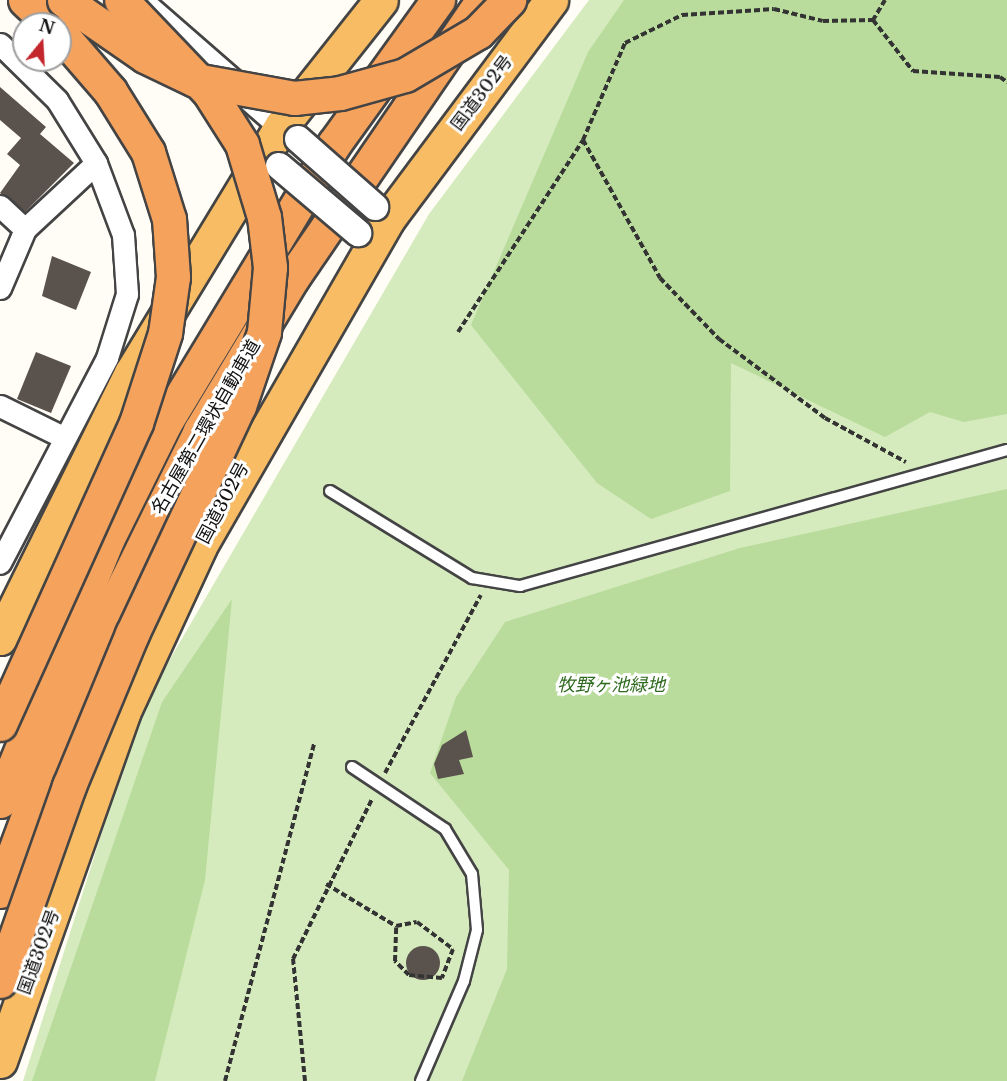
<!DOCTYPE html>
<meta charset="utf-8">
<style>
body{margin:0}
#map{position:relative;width:1007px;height:1081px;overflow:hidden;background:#fffdf5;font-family:"Libre Baskerville","Noto Sans JP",serif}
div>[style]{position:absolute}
.green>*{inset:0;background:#d5ebbd}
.forest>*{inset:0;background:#b9dc9c}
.building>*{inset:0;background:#5a524d}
.round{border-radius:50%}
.path>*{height:4px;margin-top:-2px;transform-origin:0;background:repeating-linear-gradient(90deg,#333 0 6px,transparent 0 9px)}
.roads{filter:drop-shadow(2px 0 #444) drop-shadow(-2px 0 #444) drop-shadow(0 2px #444) drop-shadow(0 -2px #444)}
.service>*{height:10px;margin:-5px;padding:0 5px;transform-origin:5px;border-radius:5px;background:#fff}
.minor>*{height:21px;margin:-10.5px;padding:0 10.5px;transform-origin:10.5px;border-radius:10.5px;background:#fff}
.tertiary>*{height:26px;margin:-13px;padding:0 13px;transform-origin:13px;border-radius:13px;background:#fff}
.trunk>*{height:33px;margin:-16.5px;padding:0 16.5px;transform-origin:16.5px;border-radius:16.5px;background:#f7bc64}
.motorway>*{height:33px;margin:-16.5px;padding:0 16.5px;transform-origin:16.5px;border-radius:16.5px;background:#f5a25d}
.bridges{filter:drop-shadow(2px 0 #444) drop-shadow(-2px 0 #444) drop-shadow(0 2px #444) drop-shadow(0 -2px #444)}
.tertiary-bridge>*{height:26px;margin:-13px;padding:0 13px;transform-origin:13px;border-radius:13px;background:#fff}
.motorway-bridge>*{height:33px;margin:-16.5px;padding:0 16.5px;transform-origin:16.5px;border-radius:16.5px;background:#f5a25d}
span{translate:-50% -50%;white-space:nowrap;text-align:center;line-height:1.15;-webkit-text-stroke:6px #fff;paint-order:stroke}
.street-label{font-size:18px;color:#111}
.park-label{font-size:18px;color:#2f6b1f;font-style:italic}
.north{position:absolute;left:12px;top:12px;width:60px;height:60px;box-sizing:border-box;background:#fff;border:2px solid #a0a0a0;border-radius:50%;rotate:18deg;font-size:16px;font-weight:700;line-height:24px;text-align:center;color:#111}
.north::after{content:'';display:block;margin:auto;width:21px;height:27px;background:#c4262e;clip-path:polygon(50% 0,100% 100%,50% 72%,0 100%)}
</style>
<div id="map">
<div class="green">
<div style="clip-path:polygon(589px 0,1007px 0,1007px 1081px,23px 1081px,141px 709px,429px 214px)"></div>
</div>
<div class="forest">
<div style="clip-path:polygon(624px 0,1007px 0,1007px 414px,964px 422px,930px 412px,885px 437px,731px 363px,730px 491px,651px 519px,597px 483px,471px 325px,588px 52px)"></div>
<div style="clip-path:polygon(1007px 489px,1007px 1081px,462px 1081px,507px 969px,509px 870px,430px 773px,456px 697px,505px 622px,740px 548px)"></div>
<div style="clip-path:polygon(232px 599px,205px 880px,155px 1081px,32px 1081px,162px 702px)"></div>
</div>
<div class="building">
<div style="clip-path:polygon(0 87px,46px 127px,40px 134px,74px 163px,25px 212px,0 193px,20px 165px,7px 154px,21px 138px,0 120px)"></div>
<div style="clip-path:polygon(52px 256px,91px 272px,76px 310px,42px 296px)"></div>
<div style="clip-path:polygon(36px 352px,71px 366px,51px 413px,17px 399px)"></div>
<div style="clip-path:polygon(466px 730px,473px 757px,459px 760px,464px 774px,438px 779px,434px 764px,442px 745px)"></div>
<div class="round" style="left:406px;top:946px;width:34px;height:34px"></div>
</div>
<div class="path">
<div style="left:885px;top:0;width:23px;rotate:121deg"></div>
<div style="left:873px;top:20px;width:65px;rotate:51.9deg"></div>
<div style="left:913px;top:71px;width:87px;rotate:3.9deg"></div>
<div style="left:1000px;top:77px;width:9px;rotate:36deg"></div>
<div style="left:583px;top:140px;width:158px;rotate:60.8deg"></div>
<div style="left:660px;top:278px;width:85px;rotate:46deg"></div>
<div style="left:719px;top:339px;width:132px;rotate:36.7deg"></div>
<div style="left:825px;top:418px;width:92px;rotate:28.5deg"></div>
<div style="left:458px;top:332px;width:229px;rotate:-56.9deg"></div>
<div style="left:583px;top:140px;width:106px;rotate:-66.6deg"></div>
<div style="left:625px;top:43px;width:64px;rotate:-26.2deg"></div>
<div style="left:682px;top:15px;width:92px;rotate:-3.7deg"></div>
<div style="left:774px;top:9px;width:50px;rotate:13.8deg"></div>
<div style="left:823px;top:21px;width:50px;rotate:-1.1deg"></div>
<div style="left:385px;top:773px;width:202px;rotate:-61.7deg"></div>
<div style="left:326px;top:884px;width:82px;rotate:31deg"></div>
<div style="left:396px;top:926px;width:21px;rotate:-11deg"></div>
<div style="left:417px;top:922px;width:45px;rotate:36.9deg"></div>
<div style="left:453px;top:949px;width:31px;rotate:111deg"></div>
<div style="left:442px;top:978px;width:33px;rotate:-175deg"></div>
<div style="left:409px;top:975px;width:20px;rotate:-135deg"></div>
<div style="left:395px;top:961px;width:35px;rotate:-88deg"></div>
<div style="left:225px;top:1081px;width:349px;rotate:-75.2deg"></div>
<div style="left:305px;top:1081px;width:123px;rotate:-95.6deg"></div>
<div style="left:293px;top:959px;width:178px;rotate:-63.7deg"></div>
</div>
<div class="roads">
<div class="service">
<div style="left:330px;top:491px;width:167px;rotate:31.5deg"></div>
<div style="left:472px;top:578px;width:49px;rotate:9.5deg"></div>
<div style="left:520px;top:586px;width:506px;rotate:-15.6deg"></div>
<div style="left:352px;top:767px;width:112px;rotate:33.7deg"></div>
<div style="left:445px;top:829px;width:52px;rotate:59deg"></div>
<div style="left:472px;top:874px;width:56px;rotate:84.9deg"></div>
<div style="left:477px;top:930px;width:53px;rotate:104.3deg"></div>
<div style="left:464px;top:981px;width:109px;rotate:113.3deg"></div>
</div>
<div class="minor">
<div style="left:0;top:44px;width:80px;rotate:44.5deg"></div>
<div style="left:57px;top:100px;width:74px;rotate:58.2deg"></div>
<div style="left:96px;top:163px;width:77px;rotate:69.4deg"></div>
<div style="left:123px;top:235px;width:59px;rotate:86.1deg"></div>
<div style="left:127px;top:294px;width:67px;rotate:107.4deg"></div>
<div style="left:107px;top:358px;width:231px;rotate:117.6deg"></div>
<div style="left:0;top:206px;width:34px;rotate:43deg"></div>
<div style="left:0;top:288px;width:64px;rotate:-67deg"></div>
<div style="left:25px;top:229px;width:97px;rotate:-42.9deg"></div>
<div style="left:0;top:406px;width:70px;rotate:26.2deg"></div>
</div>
<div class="tertiary">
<div style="left:147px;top:8px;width:198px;rotate:41.1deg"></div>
</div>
<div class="trunk">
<div style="left:0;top:638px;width:296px;rotate:-63.7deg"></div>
<div style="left:131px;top:373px;width:290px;rotate:-58.7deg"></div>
<div style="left:282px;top:125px;width:159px;rotate:-51.6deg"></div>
<div style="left:0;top:1061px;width:369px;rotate:-70.5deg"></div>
<div style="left:123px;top:713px;width:184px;rotate:-65.2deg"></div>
<div style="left:200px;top:546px;width:377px;rotate:-60.1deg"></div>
<div style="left:388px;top:219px;width:273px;rotate:-53.3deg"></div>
</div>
<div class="motorway">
<div style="left:25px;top:0;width:35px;rotate:43deg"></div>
<div style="left:0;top:801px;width:284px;rotate:-67.7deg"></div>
<div style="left:108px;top:538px;width:128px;rotate:-63.6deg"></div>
<div style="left:165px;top:423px;width:326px;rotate:-58.8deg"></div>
<div style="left:334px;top:144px;width:178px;rotate:-54.2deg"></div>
<div style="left:0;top:891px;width:233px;rotate:-69.6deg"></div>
<div style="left:81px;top:673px;width:270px;rotate:-63.8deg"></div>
<div style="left:200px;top:431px;width:180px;rotate:-58.9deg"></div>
<div style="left:293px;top:277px;width:336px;rotate:-55.6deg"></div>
</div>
</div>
<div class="bridges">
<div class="tertiary-bridge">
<div style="left:298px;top:139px;width:103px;rotate:41.4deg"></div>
<div style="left:279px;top:166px;width:104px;rotate:40.3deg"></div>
</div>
<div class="motorway-bridge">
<div style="left:64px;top:0;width:98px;rotate:34.7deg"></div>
<div style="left:145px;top:56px;width:55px;rotate:25.6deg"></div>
<div style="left:195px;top:80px;width:101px;rotate:10.3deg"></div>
<div style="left:294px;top:98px;width:46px;rotate:-6.2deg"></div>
<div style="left:340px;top:93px;width:67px;rotate:-15.5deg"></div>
<div style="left:405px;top:75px;width:85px;rotate:-30.5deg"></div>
<div style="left:478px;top:32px;width:45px;rotate:-45.9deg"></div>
<div style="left:0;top:724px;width:330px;rotate:-65.7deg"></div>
<div style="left:136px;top:423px;width:95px;rotate:-72.1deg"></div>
<div style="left:165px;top:333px;width:57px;rotate:-81.9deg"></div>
<div style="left:173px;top:277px;width:58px;rotate:-93.9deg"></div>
<div style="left:169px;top:219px;width:70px;rotate:-107.4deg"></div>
<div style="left:148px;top:152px;width:72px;rotate:-121.9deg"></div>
<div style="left:110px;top:91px;width:77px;rotate:-130.8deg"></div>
<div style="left:0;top:981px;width:207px;rotate:-70.5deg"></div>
<div style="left:69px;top:786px;width:165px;rotate:-67.5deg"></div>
<div style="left:132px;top:634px;width:252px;rotate:-64.9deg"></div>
<div style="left:239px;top:406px;width:78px;rotate:-71.3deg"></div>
<div style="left:264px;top:332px;width:65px;rotate:-84.7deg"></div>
<div style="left:270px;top:267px;width:50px;rotate:-96.8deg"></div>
<div style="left:264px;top:217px;width:76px;rotate:-106.8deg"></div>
<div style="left:242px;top:144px;width:62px;rotate:-122.4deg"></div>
<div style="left:209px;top:92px;width:127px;rotate:-133.7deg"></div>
</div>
</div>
<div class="street-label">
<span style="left:482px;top:93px;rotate:-53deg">国道302号</span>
<span style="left:206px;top:427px;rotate:-60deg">名古屋第二環状自動車道</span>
<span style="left:223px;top:503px;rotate:-62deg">国道302号</span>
<span style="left:39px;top:952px;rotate:-70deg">国道302号</span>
</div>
<div class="park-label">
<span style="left:611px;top:685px">牧野ヶ池緑地</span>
</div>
<div class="north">N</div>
</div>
